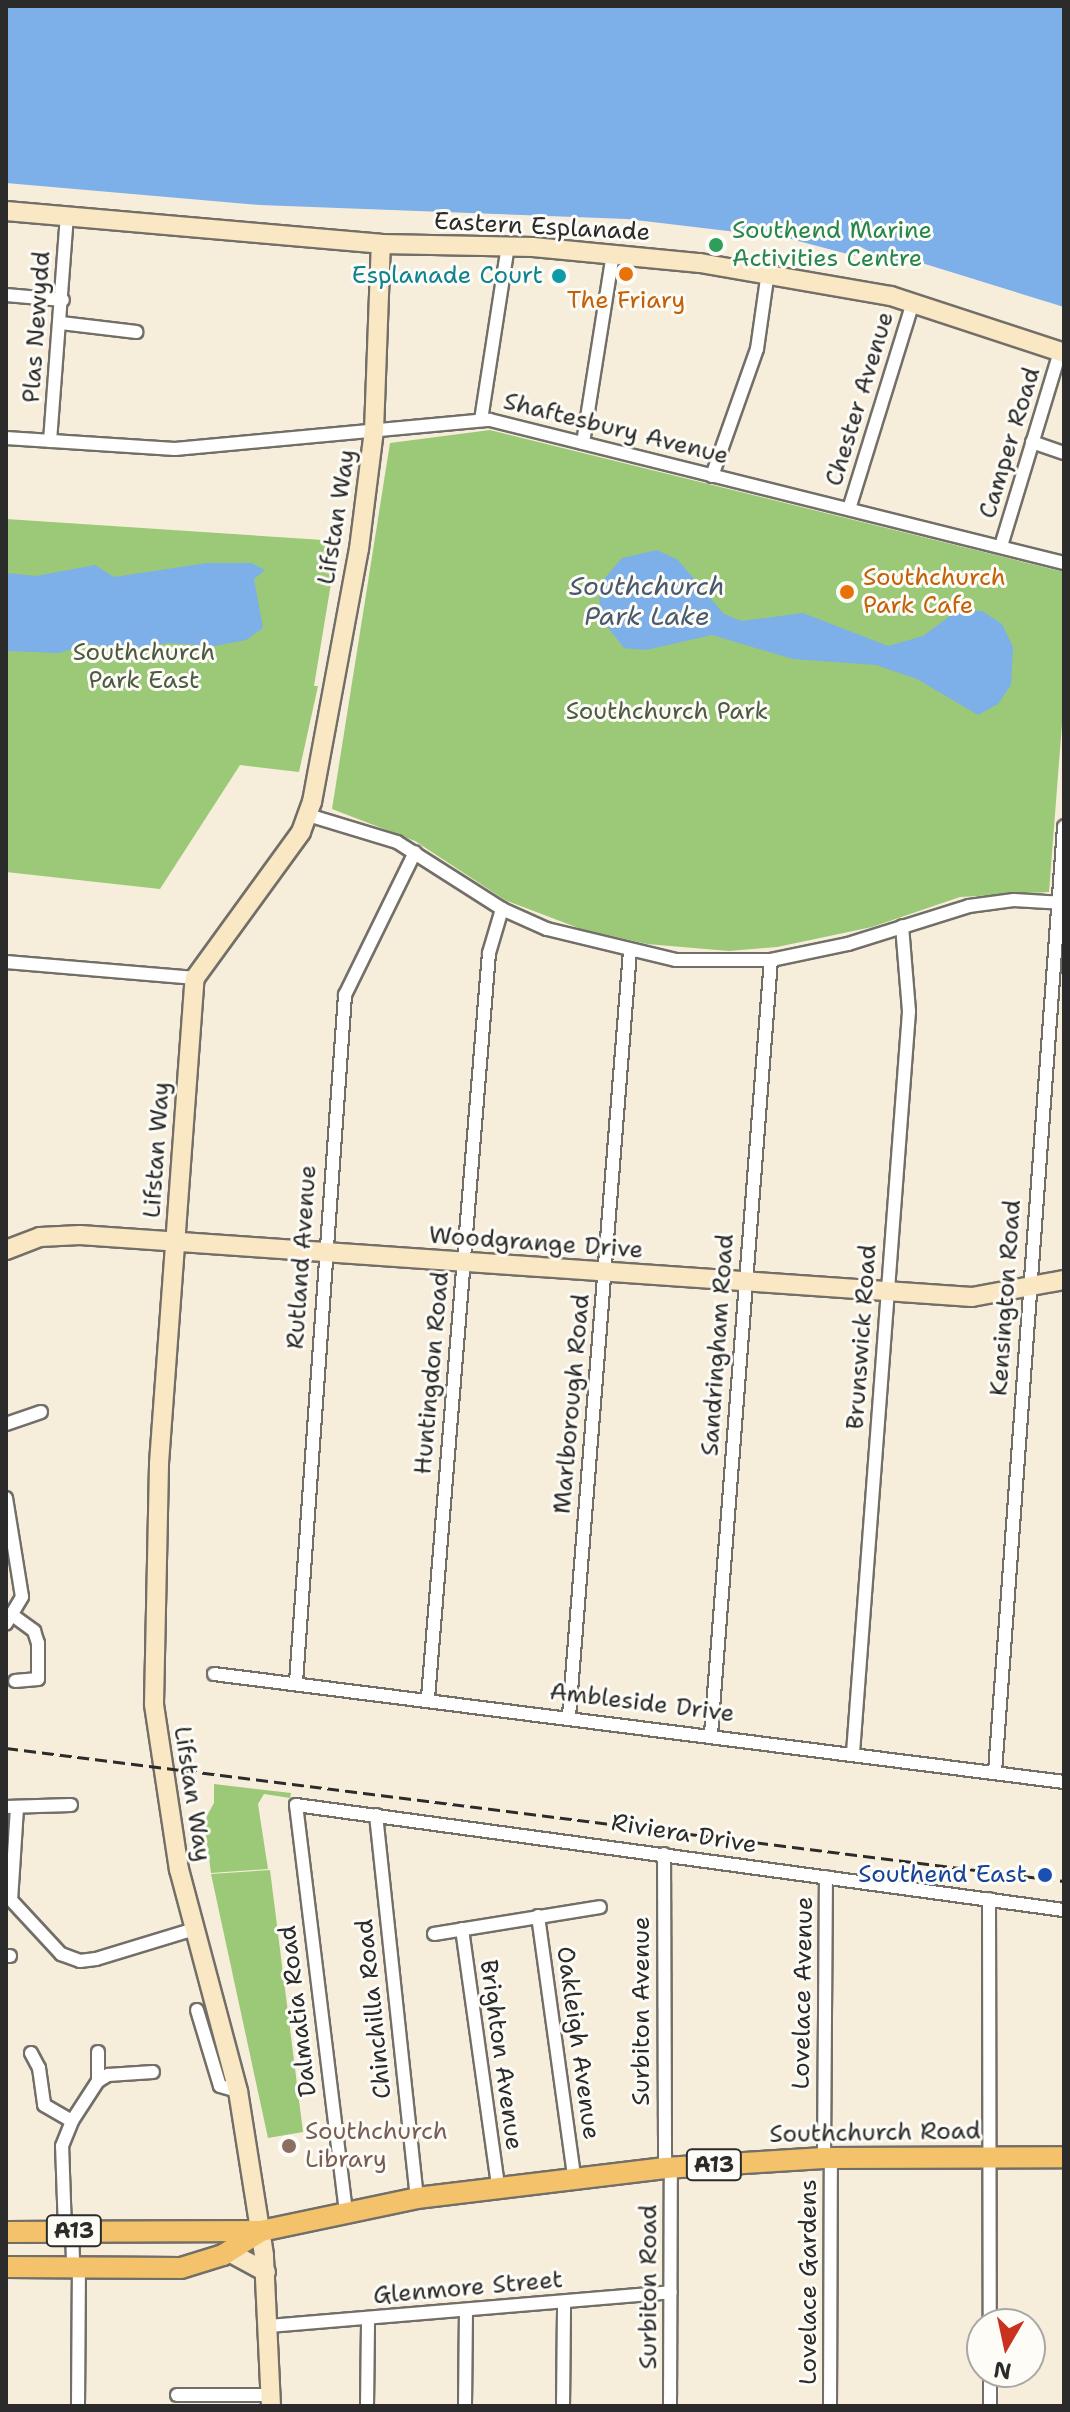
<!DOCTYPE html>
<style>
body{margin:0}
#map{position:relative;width:1070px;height:2412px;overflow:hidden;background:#f7eddb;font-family:"Shantell Sans",sans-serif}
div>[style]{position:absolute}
.green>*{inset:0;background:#9bc977}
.water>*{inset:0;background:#7dafe9}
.roads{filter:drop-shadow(2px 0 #726f69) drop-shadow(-2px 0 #726f69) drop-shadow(0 2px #726f69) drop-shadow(0 -2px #726f69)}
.street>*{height:12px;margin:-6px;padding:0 6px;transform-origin:6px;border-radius:6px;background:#fff}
.secondary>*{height:18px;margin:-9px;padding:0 9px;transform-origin:9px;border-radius:9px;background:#fae7c3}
.primary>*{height:20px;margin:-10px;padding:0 10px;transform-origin:10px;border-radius:10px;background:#f3c26a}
.rail>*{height:3px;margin-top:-1.5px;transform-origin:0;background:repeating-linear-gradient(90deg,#2b2b2b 0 12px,transparent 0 18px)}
.dots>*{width:22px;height:22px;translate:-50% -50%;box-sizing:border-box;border:4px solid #fdfcf7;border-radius:50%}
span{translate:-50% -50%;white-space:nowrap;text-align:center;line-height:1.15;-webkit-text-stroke:6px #fdfcf7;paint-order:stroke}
.shield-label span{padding:2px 6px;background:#fdfcf7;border:2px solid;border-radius:6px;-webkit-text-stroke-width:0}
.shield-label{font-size:22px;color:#2b2b2b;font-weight:700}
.street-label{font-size:24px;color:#2b2b2b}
.leisure-label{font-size:24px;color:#27864d}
.left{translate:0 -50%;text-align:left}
.culture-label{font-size:24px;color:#0d838f}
.right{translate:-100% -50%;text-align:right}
.food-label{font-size:24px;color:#c56008}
.park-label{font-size:24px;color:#4d5a42}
.transit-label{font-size:24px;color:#164399}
.education-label{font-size:24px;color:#785e54}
.water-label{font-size:26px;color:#48596e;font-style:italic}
.frame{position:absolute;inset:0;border:8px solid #2b2b2b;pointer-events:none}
.north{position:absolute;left:966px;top:2308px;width:80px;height:80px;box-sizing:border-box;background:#fdfcf7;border:2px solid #a9a8a5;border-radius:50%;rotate:189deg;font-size:22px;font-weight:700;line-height:32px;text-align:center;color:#2b2b2b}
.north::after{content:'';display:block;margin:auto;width:28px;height:36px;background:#c8321e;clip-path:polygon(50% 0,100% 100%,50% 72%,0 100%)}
</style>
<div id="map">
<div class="green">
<div style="clip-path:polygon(490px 430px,1064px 572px,1064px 698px,1049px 892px,960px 897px,872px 927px,777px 947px,729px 951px,647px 944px,581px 929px,505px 900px,415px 841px,332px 809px,390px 443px)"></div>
<div style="clip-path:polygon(6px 519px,338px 541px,314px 686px,318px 686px,299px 772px,240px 765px,160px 889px,6px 872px)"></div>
<div style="clip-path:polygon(214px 1784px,291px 1793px,290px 1798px,264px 1794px,258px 1804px,268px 1869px,211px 1873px,204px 1821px,214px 1803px)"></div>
<div style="clip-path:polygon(270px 1870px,303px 2132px,268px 2138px,211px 1874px)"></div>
</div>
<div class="water">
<div style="clip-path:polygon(6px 6px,1064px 6px,1064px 307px,909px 259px,902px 269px,859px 246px,855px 256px,787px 238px,627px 219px,260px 205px,6px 183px)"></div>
<div style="clip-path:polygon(657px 550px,678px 560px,724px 614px,742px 621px,803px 613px,888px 646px,923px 636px,958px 610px,982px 611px,1002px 624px,1013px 647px,1011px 685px,998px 704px,978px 715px,917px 679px,876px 665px,793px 659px,712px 635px,646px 650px,624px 648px,602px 620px,599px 595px,604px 579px,622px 558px)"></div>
<div style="clip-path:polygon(207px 563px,251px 563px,265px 570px,254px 579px,263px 628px,246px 640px,215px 646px,169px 643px,127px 649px,89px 644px,59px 653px,6px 651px,6px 573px,36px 576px,95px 565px,114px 577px)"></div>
</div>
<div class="roads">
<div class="street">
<div style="left:6px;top:295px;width:57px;rotate:5deg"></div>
<div style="left:61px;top:323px;width:76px;rotate:6.8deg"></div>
<div style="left:481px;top:420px;width:176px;rotate:-81.2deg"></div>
<div style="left:6px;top:438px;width:169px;rotate:3.7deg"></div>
<div style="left:175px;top:449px;width:316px;rotate:-5.3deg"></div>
<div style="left:490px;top:420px;width:592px;rotate:13.99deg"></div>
<div style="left:50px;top:441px;width:227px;rotate:-85.7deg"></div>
<div style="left:1032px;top:442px;width:34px;rotate:19deg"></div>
<div style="left:583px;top:443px;width:192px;rotate:-81deg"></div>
<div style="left:712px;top:476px;width:135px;rotate:-70.5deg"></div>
<div style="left:757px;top:349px;width:78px;rotate:-81.9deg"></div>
<div style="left:849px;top:509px;width:217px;rotate:-72.8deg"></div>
<div style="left:1001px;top:546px;width:203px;rotate:-73.1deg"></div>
<div style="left:308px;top:815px;width:93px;rotate:16.9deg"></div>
<div style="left:397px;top:842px;width:125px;rotate:32.5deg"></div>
<div style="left:502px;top:909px;width:49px;rotate:24deg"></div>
<div style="left:547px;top:929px;width:133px;rotate:13.5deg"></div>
<div style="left:676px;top:960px;width:95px"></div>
<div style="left:771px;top:960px;width:79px;rotate:-11.7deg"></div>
<div style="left:848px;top:944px;width:127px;rotate:-17.4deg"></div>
<div style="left:969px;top:906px;width:45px;rotate:-7.6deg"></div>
<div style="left:1014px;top:900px;width:50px;rotate:3.4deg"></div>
<div style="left:6px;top:962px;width:190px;rotate:4.8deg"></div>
<div style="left:6px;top:1424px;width:37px;rotate:-19deg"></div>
<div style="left:6px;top:1498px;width:100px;rotate:80.8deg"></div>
<div style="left:22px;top:1597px;width:31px;rotate:121deg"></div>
<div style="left:15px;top:1617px;width:24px;rotate:36deg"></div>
<div style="left:34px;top:1631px;width:13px;rotate:72deg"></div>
<div style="left:38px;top:1643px;width:36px;rotate:90deg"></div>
<div style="left:38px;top:1679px;width:23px;rotate:175deg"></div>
<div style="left:214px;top:1674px;width:857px;rotate:7.24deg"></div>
<div style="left:296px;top:1682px;width:689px;rotate:-85.92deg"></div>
<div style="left:345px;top:995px;width:159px;rotate:-63.9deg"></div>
<div style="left:428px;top:1698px;width:747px;rotate:-85.32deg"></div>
<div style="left:489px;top:953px;width:46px;rotate:-73.5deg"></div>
<div style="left:569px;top:1716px;width:766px;rotate:-85.44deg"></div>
<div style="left:711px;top:1734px;width:776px;rotate:-85.57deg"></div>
<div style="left:853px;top:1753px;width:744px;rotate:-85.68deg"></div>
<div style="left:909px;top:1011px;width:85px;rotate:-94.7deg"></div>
<div style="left:995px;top:1772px;width:948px;rotate:-85.82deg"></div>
<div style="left:6px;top:1807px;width:65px;rotate:-1.8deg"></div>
<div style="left:17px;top:1808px;width:92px;rotate:93.7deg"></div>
<div style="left:11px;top:1900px;width:74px;rotate:47.2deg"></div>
<div style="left:61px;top:1954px;width:20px;rotate:20deg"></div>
<div style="left:80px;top:1961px;width:16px;rotate:-7deg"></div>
<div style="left:96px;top:1959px;width:103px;rotate:-16.9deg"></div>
<div style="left:376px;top:1815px;width:385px;rotate:83.9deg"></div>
<div style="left:664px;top:1854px;width:314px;rotate:89.8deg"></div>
<div style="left:989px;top:1899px;width:425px;rotate:89.9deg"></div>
<div style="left:538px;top:1916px;width:263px;rotate:82.1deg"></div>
<div style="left:462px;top:1929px;width:260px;rotate:82deg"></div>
<div style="left:434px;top:1934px;width:168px;rotate:-9.2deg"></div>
<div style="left:6px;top:1956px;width:4px"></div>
<div style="left:197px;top:2010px;width:79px;rotate:73.2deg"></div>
<div style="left:220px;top:2086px;width:19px;rotate:16deg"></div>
<div style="left:31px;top:2053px;width:17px;rotate:62deg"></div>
<div style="left:39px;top:2068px;width:37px;rotate:82deg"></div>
<div style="left:44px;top:2105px;width:32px;rotate:30deg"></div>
<div style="left:98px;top:2081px;width:29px;rotate:-90deg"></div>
<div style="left:824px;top:2158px;width:281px;rotate:-89.6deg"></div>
<div style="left:346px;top:2212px;width:410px;rotate:-97deg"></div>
<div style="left:296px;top:1805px;width:775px;rotate:7.79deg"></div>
<div style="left:65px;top:2230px;width:84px;rotate:-92deg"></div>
<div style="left:62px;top:2146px;width:27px;rotate:-68deg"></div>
<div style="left:72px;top:2121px;width:48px;rotate:-57deg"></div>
<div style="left:98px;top:2081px;width:12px;rotate:-31deg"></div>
<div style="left:108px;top:2075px;width:45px;rotate:-3.8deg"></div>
<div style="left:72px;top:2231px;width:36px;rotate:88deg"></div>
<div style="left:269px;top:2326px;width:403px;rotate:-4.8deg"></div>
<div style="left:177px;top:2395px;width:94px"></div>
<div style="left:78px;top:2406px;width:139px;rotate:-89.6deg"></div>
<div style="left:367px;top:2406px;width:87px;rotate:-89.3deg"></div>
<div style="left:465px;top:2406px;width:96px;rotate:-89.4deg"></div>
<div style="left:563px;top:2406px;width:104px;rotate:-89.4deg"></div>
<div style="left:670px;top:2406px;width:238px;rotate:-89.8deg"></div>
<div style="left:830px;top:2406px;width:248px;rotate:-89.8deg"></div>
<div style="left:990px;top:2406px;width:34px;rotate:-90deg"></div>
</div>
<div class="secondary">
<div style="left:6px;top:211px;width:376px;rotate:5deg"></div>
<div style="left:381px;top:244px;width:152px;rotate:1.1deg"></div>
<div style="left:533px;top:247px;width:168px;rotate:5.5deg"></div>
<div style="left:700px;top:263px;width:194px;rotate:9.8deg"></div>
<div style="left:891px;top:296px;width:182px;rotate:18.2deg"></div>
<div style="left:6px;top:1250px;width:36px;rotate:-21deg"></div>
<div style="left:40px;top:1237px;width:40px;rotate:-2.9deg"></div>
<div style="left:80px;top:1235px;width:894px;rotate:3.98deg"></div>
<div style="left:972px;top:1297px;width:94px;rotate:-10.5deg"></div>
<div style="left:229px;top:2252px;width:42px;rotate:28.4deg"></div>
<div style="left:271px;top:2406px;width:151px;rotate:-92.7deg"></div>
<div style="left:264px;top:2255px;width:166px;rotate:-99deg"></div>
<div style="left:238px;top:2091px;width:229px;rotate:-104.9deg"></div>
<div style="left:179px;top:1870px;width:168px;rotate:-98.6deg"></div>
<div style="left:154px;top:1704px;width:241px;rotate:-88.8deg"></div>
<div style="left:159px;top:1463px;width:486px;rotate:-85.8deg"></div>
<div style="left:195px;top:978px;width:180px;rotate:-54deg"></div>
<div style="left:301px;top:832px;width:32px;rotate:-70deg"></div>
<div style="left:312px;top:802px;width:257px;rotate:-79.5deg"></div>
<div style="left:359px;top:549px;width:119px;rotate:-82.8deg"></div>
<div style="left:374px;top:431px;width:187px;rotate:-87.9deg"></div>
</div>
<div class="primary">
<div style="left:6px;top:2232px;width:255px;rotate:-0.2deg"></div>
<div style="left:261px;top:2231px;width:159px;rotate:-11.9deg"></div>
<div style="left:417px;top:2198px;width:250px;rotate:-6.9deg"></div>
<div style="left:665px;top:2168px;width:159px;rotate:-3.6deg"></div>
<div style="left:824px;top:2158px;width:240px;rotate:-0.2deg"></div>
<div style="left:6px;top:2267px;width:175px;rotate:0.3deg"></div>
<div style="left:181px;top:2268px;width:44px;rotate:-17.2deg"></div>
<div style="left:223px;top:2255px;width:45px;rotate:-32.3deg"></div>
</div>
</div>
<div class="rail">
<div style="left:6px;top:1748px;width:1066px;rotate:7.17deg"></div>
</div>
<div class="dots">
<div style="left:716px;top:245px;background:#2e9e5b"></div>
<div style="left:626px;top:274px;background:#e8710a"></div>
<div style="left:559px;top:276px;background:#0f9aa8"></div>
<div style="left:847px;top:592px;background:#e8710a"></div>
<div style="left:1045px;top:1875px;background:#1a4fb4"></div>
<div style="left:289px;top:2146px;background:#8d6e63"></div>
</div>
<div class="shield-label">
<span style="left:714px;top:2165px">A13</span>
<span style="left:74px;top:2231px">A13</span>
</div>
<div class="street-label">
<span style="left:542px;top:227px;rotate:3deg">Eastern Esplanade</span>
<span style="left:37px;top:327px;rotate:-86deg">Plas Newydd</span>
<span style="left:860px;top:399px;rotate:-73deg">Chester Avenue</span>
<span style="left:616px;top:429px;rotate:14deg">Shaftesbury Avenue</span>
<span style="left:1010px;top:443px;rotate:-73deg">Camper Road</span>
<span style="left:337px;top:517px;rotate:-81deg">Lifstan Way</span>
<span style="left:157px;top:1150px;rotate:-86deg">Lifstan Way</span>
<span style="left:536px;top:1243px;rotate:4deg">Woodgrange Drive</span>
<span style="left:302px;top:1257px;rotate:-86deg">Rutland Avenue</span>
<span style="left:1006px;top:1298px;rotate:-86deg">Kensington Road</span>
<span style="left:862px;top:1337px;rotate:-86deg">Brunswick Road</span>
<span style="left:718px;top:1345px;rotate:-86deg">Sandringham Road</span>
<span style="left:432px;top:1373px;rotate:-85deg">Huntingdon Road</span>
<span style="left:572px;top:1404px;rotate:-85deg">Marlborough Road</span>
<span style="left:642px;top:1703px;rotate:7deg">Ambleside Drive</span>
<span style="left:192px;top:1794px;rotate:81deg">Lifstan Way</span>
<span style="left:684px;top:1834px;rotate:9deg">Riviera Drive</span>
<span style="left:803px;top:1993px;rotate:-89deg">Lovelace Avenue</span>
<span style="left:374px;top:2009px;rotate:-96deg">Chinchilla Road</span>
<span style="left:298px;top:2011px;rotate:-97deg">Dalmatia Road</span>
<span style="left:642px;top:2011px;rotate:-90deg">Surbiton Avenue</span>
<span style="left:578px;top:2043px;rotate:82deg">Oakleigh Avenue</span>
<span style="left:501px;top:2055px;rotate:82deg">Brighton Avenue</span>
<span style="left:875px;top:2133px;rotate:-1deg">Southchurch Road</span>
<span style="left:809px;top:2282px;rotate:-90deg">Lovelace Gardens</span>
<span style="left:649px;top:2287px;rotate:-90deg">Surbiton Road</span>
<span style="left:468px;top:2288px;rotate:-5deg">Glenmore Street</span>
</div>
<div class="leisure-label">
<span class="left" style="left:732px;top:245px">Southend Marine<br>Activities Centre</span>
</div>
<div class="culture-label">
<span class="right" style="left:543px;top:276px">Esplanade Court</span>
</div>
<div class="food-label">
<span style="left:626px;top:301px">The Friary</span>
<span class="left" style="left:863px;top:592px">Southchurch<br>Park Cafe</span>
</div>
<div class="park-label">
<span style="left:144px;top:667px">Southchurch<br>Park East</span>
<span style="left:667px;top:712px">Southchurch Park</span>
</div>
<div class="transit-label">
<span class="right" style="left:1027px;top:1875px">Southend East</span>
</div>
<div class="education-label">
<span class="left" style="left:305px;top:2146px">Southchurch<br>Library</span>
</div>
<div class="water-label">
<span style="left:647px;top:601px">Southchurch<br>Park Lake</span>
</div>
<div class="frame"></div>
<div class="north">N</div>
</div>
